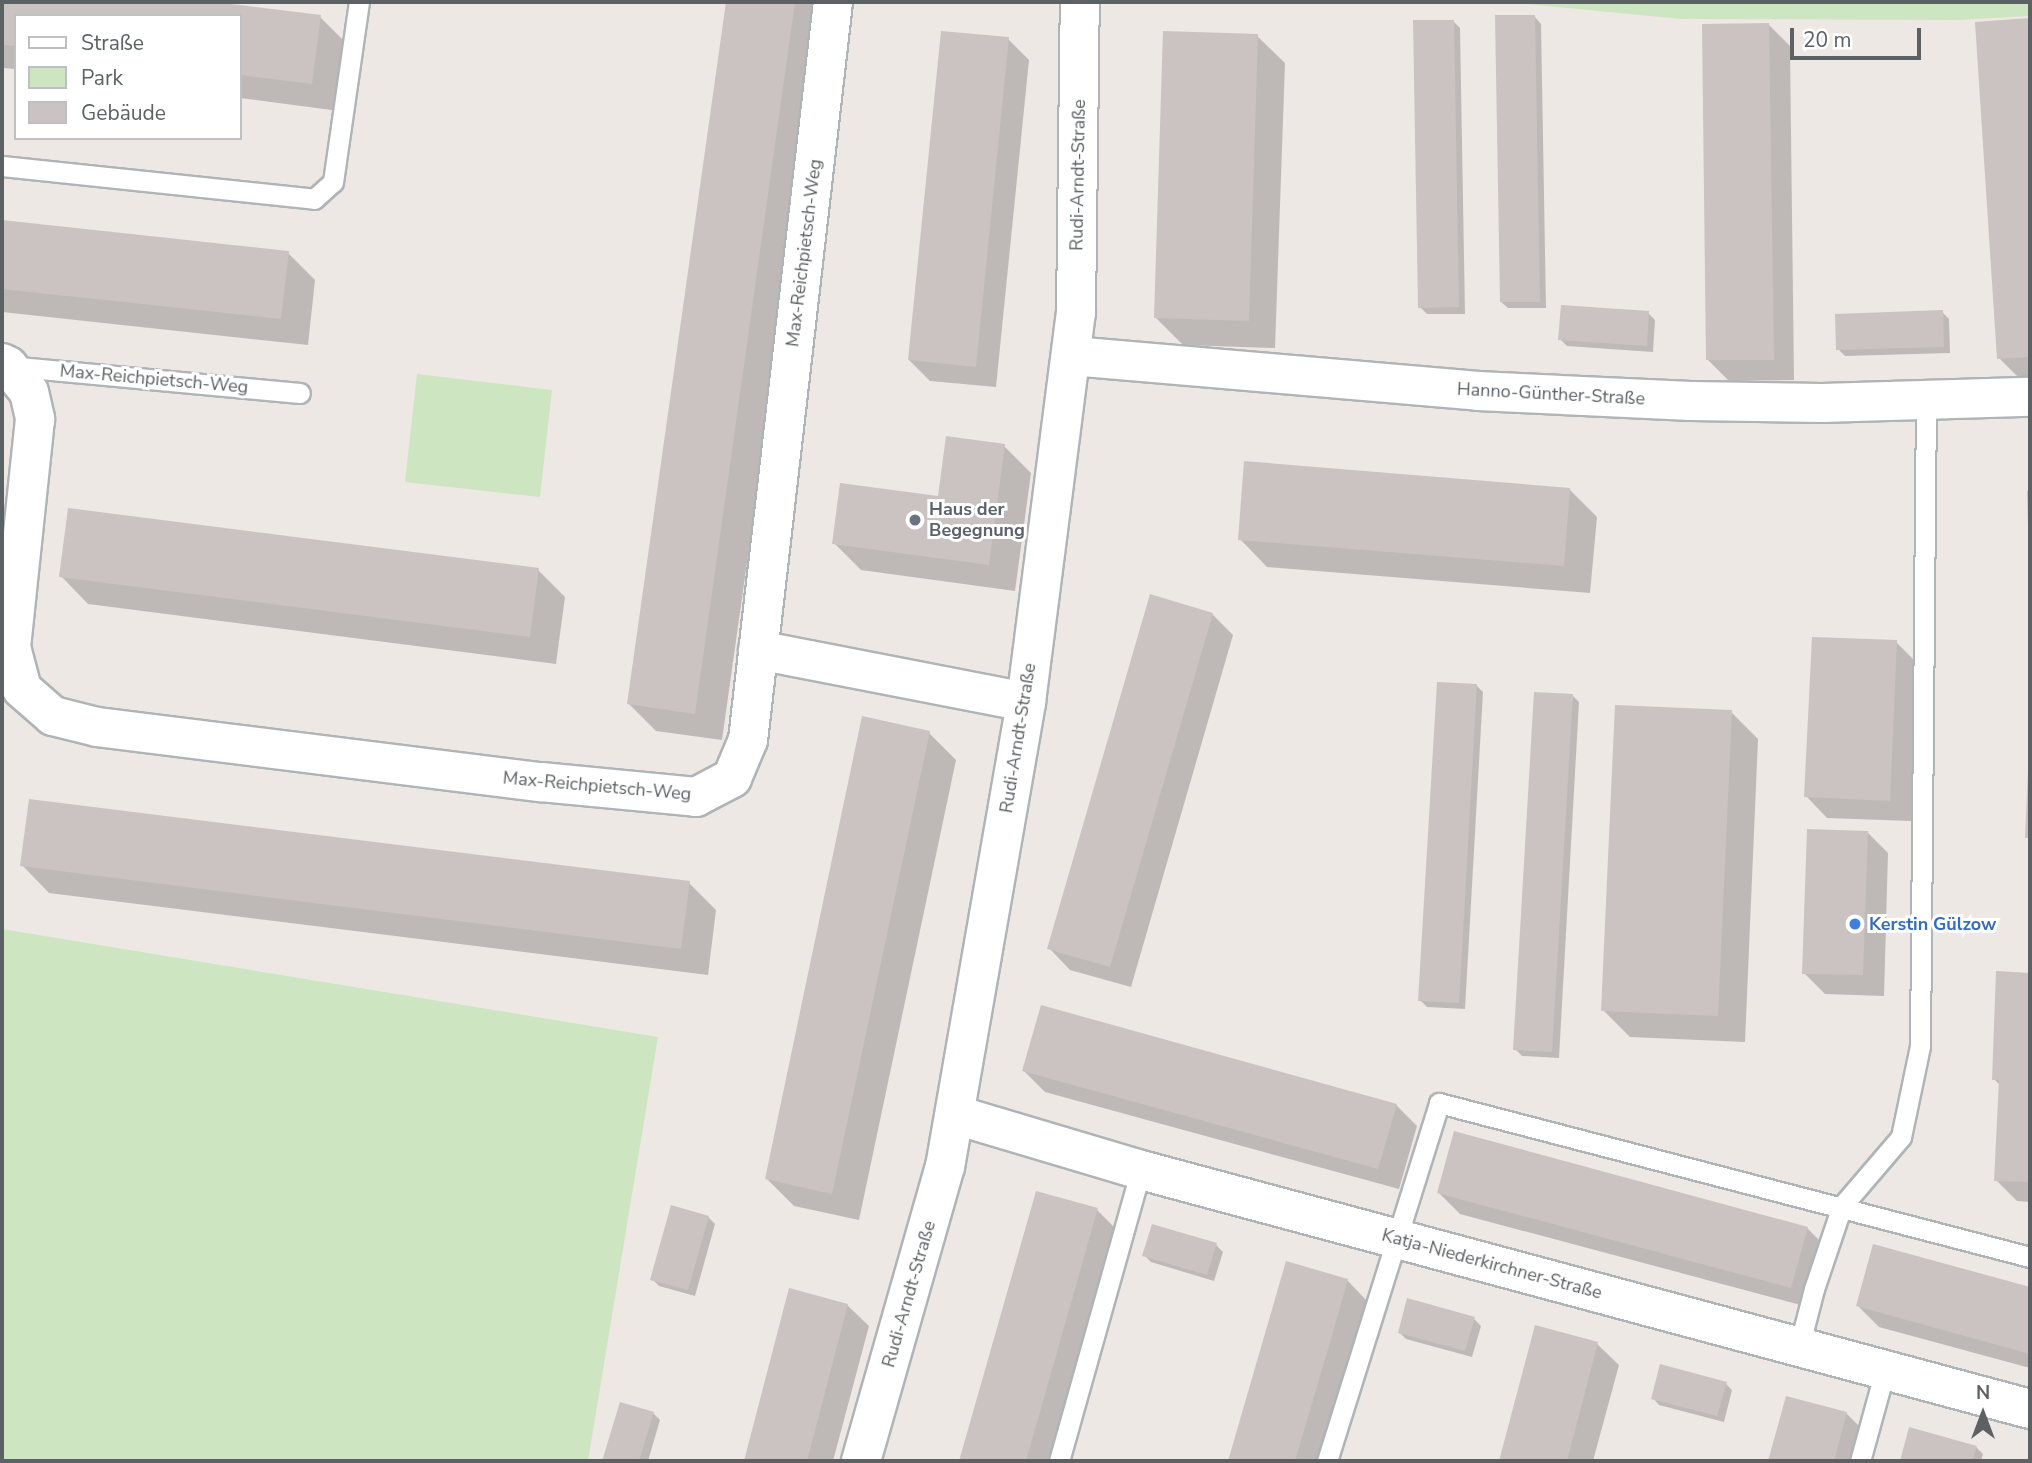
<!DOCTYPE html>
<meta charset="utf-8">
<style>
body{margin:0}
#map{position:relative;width:2032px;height:1463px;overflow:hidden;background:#eee8e4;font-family:"Nunito Sans",sans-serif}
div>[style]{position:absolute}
.green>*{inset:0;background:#cee5c1}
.shadow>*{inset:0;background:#0003}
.building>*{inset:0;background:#cac3c1}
.roads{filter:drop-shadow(2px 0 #afb4b6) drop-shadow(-2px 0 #afb4b6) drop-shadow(0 2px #afb4b6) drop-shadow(0 -2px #afb4b6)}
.service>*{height:19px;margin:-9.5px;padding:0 9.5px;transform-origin:9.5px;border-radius:9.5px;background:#fff}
.minor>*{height:38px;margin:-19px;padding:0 19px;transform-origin:19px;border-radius:19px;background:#fff}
.dots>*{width:19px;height:19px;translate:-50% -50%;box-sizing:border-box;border:4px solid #fff;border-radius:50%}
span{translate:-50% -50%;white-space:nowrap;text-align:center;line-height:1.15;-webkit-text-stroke:6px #fff;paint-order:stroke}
.street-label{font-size:18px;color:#5c6264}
.worship-label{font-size:18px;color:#5b616d;font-weight:700}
.left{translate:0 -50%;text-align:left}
.shop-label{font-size:18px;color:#366cbe;font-weight:700}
.frame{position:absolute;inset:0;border:4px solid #5c6264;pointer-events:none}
.legend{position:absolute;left:14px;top:14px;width:228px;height:126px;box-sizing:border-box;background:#fff;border:2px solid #bec0c1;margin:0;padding:9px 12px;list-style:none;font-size:21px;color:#5c6264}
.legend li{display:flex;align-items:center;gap:14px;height:35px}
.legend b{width:35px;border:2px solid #bec0c1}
.north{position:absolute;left:1948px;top:1379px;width:70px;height:70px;-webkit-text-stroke:5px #fff;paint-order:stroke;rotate:0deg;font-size:19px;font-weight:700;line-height:28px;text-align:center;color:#5c6264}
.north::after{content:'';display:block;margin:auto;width:24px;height:32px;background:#5c6264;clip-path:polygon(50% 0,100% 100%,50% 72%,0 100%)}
.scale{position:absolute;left:1790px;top:28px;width:131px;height:32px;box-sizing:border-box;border:4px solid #5c6264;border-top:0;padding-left:9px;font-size:21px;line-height:24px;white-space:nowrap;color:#5c6264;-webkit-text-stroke:5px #fff;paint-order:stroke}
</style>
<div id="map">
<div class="green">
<div style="clip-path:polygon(1505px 2px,2030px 2px,2030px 16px,1956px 20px,1681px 19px)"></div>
<div style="clip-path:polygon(417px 374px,552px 390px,540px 497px,405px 482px)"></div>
<div style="clip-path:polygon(2px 929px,658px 1037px,588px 1461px,2px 1461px)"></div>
</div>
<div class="shadow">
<div style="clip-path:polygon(2px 2px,200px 2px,320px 17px,347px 44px,339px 111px,240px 98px,240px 16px,16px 16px,16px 69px,2px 68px)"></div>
<div style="clip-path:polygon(727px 2px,826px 2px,722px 740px,656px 731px,629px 704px)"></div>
<div style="clip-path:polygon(1535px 17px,1541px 24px,1546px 308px,1508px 308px,1501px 302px)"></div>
<div style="clip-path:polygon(2030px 20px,2030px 379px,2020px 379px,1999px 358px,1976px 24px)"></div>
<div style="clip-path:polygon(1453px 21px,1460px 28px,1465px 314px,1427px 314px,1420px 307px)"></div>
<div style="clip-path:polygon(1768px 24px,1790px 46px,1794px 380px,1729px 381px,1708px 360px)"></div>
<div style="clip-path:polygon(1257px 36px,1285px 63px,1275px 348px,1183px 345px,1156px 318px)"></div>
<div style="clip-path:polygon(1008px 39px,1029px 60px,996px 387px,930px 381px,909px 360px)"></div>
<div style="clip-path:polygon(2px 222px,288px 253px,315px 280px,308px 345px,2px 312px)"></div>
<div style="clip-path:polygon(1942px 312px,1949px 319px,1950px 353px,1845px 356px,1838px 349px)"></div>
<div style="clip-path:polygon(1648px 313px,1655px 320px,1653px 352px,1567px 346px,1560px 339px)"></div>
<div style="clip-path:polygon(1004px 446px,1031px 473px,1015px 591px,861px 570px,834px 543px,939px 498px)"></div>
<div style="clip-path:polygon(1569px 489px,1597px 517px,1590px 593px,1267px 567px,1240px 539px)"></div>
<div style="clip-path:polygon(538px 570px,565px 597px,556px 664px,88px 604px,61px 576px)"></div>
<div style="clip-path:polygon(1212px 614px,1233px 635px,1131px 987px,1070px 970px,1049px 948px)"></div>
<div style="clip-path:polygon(1896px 642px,1917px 663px,1911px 821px,1827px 818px,1806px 796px)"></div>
<div style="clip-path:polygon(1476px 685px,1483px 692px,1465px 1009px,1427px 1007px,1420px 1000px)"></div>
<div style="clip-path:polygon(1573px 696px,1579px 702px,1559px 1058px,1522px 1056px,1515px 1049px)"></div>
<div style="clip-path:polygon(1731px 712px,1758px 739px,1745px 1042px,1630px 1037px,1603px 1010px)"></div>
<div style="clip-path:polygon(929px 733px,956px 760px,859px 1220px,794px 1206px,767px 1179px)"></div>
<div style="clip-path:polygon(1867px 832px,1888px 853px,1884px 996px,1825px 994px,1804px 973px)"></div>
<div style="clip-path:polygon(22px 865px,689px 883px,716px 910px,708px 975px,49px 893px)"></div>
<div style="clip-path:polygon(1998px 973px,2030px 975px,2030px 1202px,2017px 1201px,1996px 1180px,2001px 1086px,1994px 1079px)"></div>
<div style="clip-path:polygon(1024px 1071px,1396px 1105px,1417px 1126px,1399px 1189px,1045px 1092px)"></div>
<div style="clip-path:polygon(1037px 1193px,1097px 1210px,1118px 1231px,1052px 1461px,961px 1461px)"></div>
<div style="clip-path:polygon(1439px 1193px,1807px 1228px,1828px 1249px,1812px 1308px,1460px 1214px)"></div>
<div style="clip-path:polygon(708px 1217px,715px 1224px,695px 1296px,659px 1286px,652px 1279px)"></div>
<div style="clip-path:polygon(1216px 1245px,1223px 1252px,1214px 1281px,1151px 1262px,1144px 1255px)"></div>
<div style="clip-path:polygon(1874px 1246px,2030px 1289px,2030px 1368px,1879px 1327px,1858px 1306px)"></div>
<div style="clip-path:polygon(1287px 1263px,1347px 1280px,1368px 1302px,1322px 1461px,1229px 1461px)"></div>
<div style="clip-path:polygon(790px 1290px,847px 1305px,869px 1326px,833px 1461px,746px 1461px)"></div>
<div style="clip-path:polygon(1474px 1319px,1481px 1326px,1472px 1357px,1406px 1339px,1399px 1332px)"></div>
<div style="clip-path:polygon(1536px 1327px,1597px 1344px,1619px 1365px,1593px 1461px,1501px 1461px)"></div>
<div style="clip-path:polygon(1726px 1384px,1732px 1390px,1724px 1422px,1659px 1405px,1653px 1398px)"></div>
<div style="clip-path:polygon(1787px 1398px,1846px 1413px,1867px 1434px,1860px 1461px,1770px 1461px)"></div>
<div style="clip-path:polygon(621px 1404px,653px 1413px,660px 1420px,648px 1461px,604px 1461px)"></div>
<div style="clip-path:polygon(1976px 1447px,1983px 1454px,1981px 1461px,1902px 1461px)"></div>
</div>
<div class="building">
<div style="clip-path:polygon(2px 2px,214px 2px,321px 15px,312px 84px,240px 75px,240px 16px,16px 16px,16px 46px,2px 45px)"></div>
<div style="clip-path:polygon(726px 2px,795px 2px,695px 714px,627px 704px)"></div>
<div style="clip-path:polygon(1495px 15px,1535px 15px,1540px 302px,1500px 302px)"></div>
<div style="clip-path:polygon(2030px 18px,2030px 357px,1997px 359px,1975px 22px)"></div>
<div style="clip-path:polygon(1413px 20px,1454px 20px,1459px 307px,1418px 308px)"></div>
<div style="clip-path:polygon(1769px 23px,1774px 360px,1706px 360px,1702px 24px)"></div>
<div style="clip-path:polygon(941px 31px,1009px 37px,976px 367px,908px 360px)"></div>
<div style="clip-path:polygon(1163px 31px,1258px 34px,1249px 321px,1154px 318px)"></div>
<div style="clip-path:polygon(2px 220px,289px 251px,281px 319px,2px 289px)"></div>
<div style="clip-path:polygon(1561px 305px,1649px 311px,1647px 346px,1558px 340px)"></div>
<div style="clip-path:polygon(1943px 310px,1944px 347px,1836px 350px,1835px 314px)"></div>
<div style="clip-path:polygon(946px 436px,1005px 444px,989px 565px,832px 544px,840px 483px,938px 496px)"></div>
<div style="clip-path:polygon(1244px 461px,1570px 488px,1564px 566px,1238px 540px)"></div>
<div style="clip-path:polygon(2030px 490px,2030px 526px,2028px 526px,2027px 491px)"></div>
<div style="clip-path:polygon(68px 508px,539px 568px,530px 637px,59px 577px)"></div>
<div style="clip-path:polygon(1150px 594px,1213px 613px,1110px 967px,1047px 949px)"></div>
<div style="clip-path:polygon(1812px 637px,1897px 640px,1890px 801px,1804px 797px)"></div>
<div style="clip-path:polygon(1437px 682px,1477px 684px,1459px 1003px,1418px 1001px)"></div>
<div style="clip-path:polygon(1534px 692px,1573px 694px,1552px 1052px,1513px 1050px)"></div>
<div style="clip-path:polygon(1615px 705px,1732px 710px,1718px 1016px,1601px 1011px)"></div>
<div style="clip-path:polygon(862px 716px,930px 731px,832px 1194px,765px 1179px)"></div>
<div style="clip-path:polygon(2028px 772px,2030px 772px,2030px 838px,2025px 838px)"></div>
<div style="clip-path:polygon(29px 799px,690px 881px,681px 949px,20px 866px)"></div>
<div style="clip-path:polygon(1807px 829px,1868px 831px,1863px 975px,1802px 974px)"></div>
<div style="clip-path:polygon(1996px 971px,2030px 973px,2030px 1182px,1994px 1181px,1999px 1080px,1992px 1080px)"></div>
<div style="clip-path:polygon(1041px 1005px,1397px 1104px,1378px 1169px,1022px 1071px)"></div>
<div style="clip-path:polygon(1454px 1131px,1808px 1227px,1791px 1288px,1437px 1193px)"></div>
<div style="clip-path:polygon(1036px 1191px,1098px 1208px,1026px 1461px,959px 1461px)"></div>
<div style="clip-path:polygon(671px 1205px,709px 1216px,688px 1290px,650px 1280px)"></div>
<div style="clip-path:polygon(1152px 1224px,1217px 1243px,1207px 1275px,1142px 1256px)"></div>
<div style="clip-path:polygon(1873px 1244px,2030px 1287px,2030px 1354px,1856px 1306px)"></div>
<div style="clip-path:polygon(1286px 1261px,1348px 1279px,1333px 1332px,1295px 1461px,1228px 1461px)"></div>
<div style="clip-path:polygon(789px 1288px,848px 1304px,807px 1461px,744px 1461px)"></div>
<div style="clip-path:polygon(1407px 1298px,1475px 1317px,1465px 1351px,1398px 1333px)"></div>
<div style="clip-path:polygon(1535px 1325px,1598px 1342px,1567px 1461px,1499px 1461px)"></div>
<div style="clip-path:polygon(1660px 1364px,1727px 1382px,1717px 1416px,1651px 1399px)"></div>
<div style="clip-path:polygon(1786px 1396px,1847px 1412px,1834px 1461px,1768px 1461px)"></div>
<div style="clip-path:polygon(620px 1402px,654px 1412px,639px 1461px,602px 1461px)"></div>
<div style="clip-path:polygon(1909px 1427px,1977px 1446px,1972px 1461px,1900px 1461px)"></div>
</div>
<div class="roads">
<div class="service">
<div style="left:2px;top:166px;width:314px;rotate:6deg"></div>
<div style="left:314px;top:199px;width:25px;rotate:-42deg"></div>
<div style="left:333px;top:182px;width:182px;rotate:-81.8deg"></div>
<div style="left:8px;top:366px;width:293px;rotate:5.3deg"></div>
<div style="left:1799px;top:1347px;width:60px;rotate:-75.5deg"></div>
<div style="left:1814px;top:1289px;width:88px;rotate:-71.4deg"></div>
<div style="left:1842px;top:1206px;width:91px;rotate:-49.5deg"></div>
<div style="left:1901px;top:1137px;width:93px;rotate:-78.2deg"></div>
<div style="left:1920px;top:1046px;width:646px;rotate:-89.47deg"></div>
<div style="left:1059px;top:1461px;width:302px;rotate:-74.3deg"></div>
<div style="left:1327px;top:1461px;width:375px;rotate:-72.6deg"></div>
<div style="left:1439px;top:1103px;width:611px;rotate:14.61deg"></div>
<div style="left:1860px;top:1461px;width:94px;rotate:-74.6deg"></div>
</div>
<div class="minor">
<div style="left:1072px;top:356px;width:408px;rotate:4.9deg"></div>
<div style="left:1478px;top:391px;width:213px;rotate:2.7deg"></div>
<div style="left:1691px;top:401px;width:131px;rotate:0.9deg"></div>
<div style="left:1822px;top:403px;width:208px;rotate:-1.7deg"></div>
<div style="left:2px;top:363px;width:7px;rotate:27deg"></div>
<div style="left:8px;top:366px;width:33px;rotate:51deg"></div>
<div style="left:29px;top:392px;width:28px;rotate:77deg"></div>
<div style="left:35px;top:419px;width:229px;rotate:96deg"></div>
<div style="left:11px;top:647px;width:43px;rotate:75.3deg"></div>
<div style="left:22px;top:689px;width:41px;rotate:41.1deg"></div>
<div style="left:53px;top:716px;width:45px;rotate:14deg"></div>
<div style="left:97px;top:727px;width:447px;rotate:7.1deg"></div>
<div style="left:541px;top:782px;width:156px;rotate:5.5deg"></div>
<div style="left:696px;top:797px;width:41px;rotate:-27.8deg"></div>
<div style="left:732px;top:778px;width:41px;rotate:-67.2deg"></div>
<div style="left:748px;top:740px;width:743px;rotate:-83.43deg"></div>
<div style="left:758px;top:650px;width:273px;rotate:11deg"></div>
<div style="left:956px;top:1115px;width:193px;rotate:16.6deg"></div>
<div style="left:1141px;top:1170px;width:921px;rotate:15.05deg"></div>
<div style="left:861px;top:1461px;width:306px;rotate:-74.1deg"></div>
<div style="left:945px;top:1167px;width:472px;rotate:-80.1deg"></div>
<div style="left:1026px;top:702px;width:392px;rotate:-82.7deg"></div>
<div style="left:1076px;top:313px;width:311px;rotate:-89.3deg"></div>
</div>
</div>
<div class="dots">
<div style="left:915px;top:520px;background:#6b7280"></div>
<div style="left:1855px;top:924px;background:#3f7fe0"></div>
</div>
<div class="street-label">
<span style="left:1078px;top:175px;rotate:-89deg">Rudi-Arndt-Straße</span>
<span style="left:804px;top:253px;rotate:-83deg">Max-Reichpietsch-Weg</span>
<span style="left:154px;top:379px;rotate:5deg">Max-Reichpietsch-Weg</span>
<span style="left:1551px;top:394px;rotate:3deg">Hanno-Günther-Straße</span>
<span style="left:1018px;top:738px;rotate:-81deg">Rudi-Arndt-Straße</span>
<span style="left:597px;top:786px;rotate:5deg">Max-Reichpietsch-Weg</span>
<span style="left:1492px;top:1264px;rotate:15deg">Katja-Niederkirchner-Straße</span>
<span style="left:909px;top:1294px;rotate:-74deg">Rudi-Arndt-Straße</span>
</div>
<div class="worship-label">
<span class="left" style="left:929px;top:520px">Haus der<br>Begegnung</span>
</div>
<div class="shop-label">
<span class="left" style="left:1869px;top:924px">Kerstin Gülzow</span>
</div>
<div class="frame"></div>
<ul class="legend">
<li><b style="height:9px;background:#fff"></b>Straße</li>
<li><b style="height:19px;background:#cee5c1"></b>Park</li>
<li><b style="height:19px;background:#cac3c1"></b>Gebäude</li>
</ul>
<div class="north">N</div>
<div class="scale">20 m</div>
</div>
